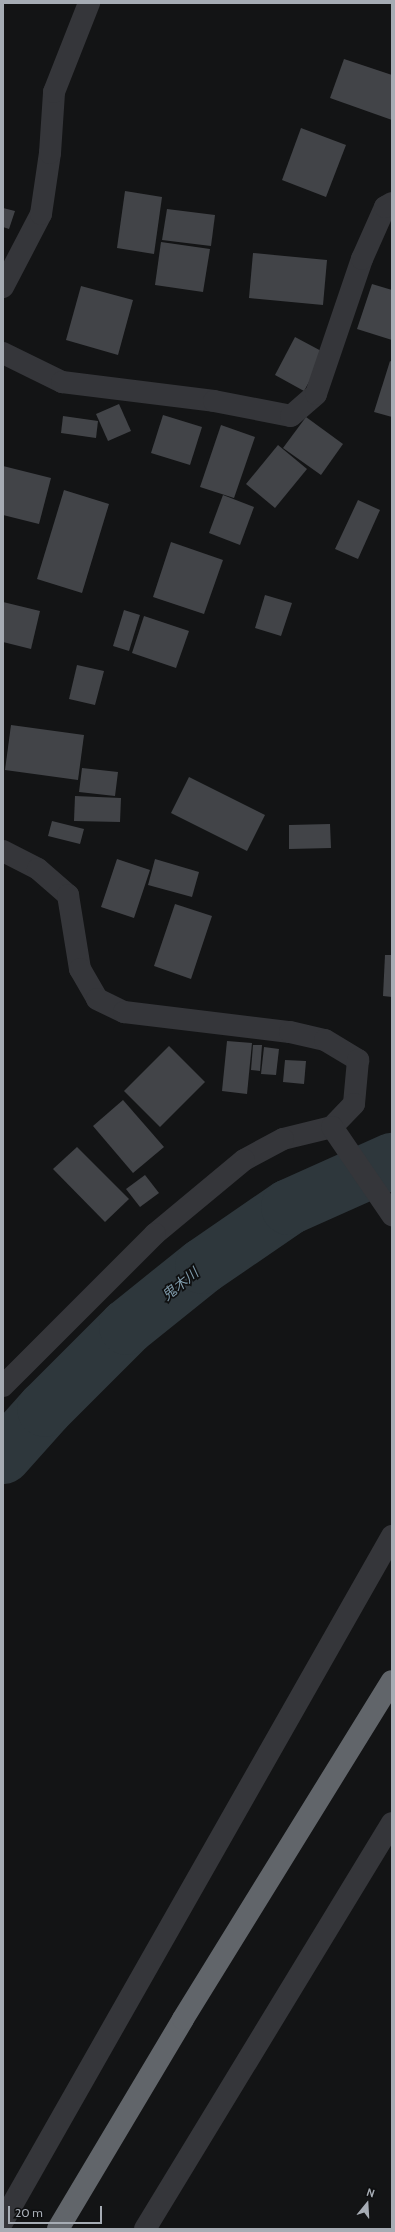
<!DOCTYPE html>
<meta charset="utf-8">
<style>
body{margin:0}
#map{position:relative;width:395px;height:2232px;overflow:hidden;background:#131415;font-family:Cabin,"Noto Sans JP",sans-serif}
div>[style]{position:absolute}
.stream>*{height:9px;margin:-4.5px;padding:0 4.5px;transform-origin:4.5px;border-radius:4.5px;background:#2e373c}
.river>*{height:56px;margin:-28px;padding:0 28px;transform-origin:28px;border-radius:28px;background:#2e373c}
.building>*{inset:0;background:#424448}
.minor>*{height:22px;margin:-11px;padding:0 11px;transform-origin:11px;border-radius:11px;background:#35363a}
.motorway>*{height:22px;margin:-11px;padding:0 11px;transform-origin:11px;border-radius:11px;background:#61656a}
span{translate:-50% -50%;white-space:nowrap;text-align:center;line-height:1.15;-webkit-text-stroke:3.5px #0e0f10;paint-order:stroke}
.water-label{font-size:14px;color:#809cac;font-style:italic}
.frame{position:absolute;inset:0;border:4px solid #a6acb4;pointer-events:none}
.north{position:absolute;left:347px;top:2184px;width:40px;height:40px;-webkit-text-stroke:3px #0e0f10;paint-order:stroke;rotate:18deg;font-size:11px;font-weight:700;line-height:16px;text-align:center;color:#a6acb4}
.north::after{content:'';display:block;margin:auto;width:14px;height:18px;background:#a6acb4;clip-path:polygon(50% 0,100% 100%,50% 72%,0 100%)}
.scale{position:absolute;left:8px;top:2206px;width:94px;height:18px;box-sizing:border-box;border:2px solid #a6acb4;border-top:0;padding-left:5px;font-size:12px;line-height:14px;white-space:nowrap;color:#a6acb4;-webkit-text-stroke:3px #0e0f10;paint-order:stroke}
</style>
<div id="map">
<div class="stream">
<div style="left:381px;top:1166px;width:19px;rotate:55deg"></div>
</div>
<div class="river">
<div style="left:3px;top:1456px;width:63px;rotate:-48.2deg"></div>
<div style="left:45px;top:1409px;width:116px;rotate:-45deg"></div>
<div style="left:127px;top:1327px;width:97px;rotate:-38.8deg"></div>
<div style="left:203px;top:1266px;width:104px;rotate:-34.5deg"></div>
<div style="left:289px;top:1207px;width:113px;rotate:-24.1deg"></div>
</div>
<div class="building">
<div style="clip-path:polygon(344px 59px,392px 75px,392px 120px,330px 98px)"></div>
<div style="clip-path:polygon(301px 128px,346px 145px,326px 197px,282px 180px)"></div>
<div style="clip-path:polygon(125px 191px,162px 197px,154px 254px,117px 248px)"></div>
<div style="clip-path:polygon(3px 208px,15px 211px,9px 229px,3px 227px)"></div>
<div style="clip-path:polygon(167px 209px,215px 215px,211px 246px,162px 240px)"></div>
<div style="clip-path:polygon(161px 242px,210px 249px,203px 292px,155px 285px)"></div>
<div style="clip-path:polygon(253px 253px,327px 260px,323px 305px,249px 298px)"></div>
<div style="clip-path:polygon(372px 284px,392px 290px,392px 340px,357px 329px)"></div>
<div style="clip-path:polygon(81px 286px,133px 300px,118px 355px,66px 340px)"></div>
<div style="clip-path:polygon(295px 337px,325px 353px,304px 391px,275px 375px)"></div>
<div style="clip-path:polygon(390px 361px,392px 362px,392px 417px,374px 412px)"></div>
<div style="clip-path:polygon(119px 404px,131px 431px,108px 441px,96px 414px)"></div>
<div style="clip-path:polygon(163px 415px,202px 427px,190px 465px,151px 453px)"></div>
<div style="clip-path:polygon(63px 416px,98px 421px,96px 438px,61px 433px)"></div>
<div style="clip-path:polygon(306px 417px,343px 444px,321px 475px,283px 448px)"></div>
<div style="clip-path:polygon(221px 425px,255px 437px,234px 498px,200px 487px)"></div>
<div style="clip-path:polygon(278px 445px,307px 469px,275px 508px,246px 484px)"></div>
<div style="clip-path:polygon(3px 466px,51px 478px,39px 524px,3px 515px)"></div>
<div style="clip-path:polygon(64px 490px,109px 504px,82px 593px,37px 579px)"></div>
<div style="clip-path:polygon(223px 495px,254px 507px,240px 545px,209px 533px)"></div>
<div style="clip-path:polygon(358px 500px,380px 510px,358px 559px,335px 549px)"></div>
<div style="clip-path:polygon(171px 542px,223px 560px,204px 614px,153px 597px)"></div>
<div style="clip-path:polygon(265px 595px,292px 603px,281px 636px,255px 628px)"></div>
<div style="clip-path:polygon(3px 602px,40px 611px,31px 649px,3px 642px)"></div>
<div style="clip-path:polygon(124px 610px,140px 615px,129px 651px,113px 646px)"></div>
<div style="clip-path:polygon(144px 616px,189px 631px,176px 668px,132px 653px)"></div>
<div style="clip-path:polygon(77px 665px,104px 671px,95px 705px,69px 699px)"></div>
<div style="clip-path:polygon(11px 725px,84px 735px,78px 780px,5px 770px)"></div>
<div style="clip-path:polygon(82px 768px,118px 772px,115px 796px,79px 792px)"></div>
<div style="clip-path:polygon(189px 777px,265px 815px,247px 851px,171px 813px)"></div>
<div style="clip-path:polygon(75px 796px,121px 798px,120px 822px,74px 821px)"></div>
<div style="clip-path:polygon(52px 821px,84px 829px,80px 844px,48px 836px)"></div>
<div style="clip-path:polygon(330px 824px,331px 848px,289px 849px,289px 825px)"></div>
<div style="clip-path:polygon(117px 859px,150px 870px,134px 918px,101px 907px)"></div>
<div style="clip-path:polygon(155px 859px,199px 872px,192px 897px,148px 885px)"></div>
<div style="clip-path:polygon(175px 904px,212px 916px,191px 979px,154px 966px)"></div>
<div style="clip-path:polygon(385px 955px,392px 955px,392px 997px,383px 996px)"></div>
<div style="clip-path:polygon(227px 1041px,252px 1043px,247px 1094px,222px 1091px)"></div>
<div style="clip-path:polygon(253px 1045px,262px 1045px,260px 1071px,251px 1070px)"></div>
<div style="clip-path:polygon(169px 1046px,205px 1082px,160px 1127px,124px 1091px)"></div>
<div style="clip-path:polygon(264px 1047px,279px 1049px,276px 1075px,261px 1074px)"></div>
<div style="clip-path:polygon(285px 1060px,306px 1061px,304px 1084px,283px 1082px)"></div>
<div style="clip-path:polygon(123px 1100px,164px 1147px,133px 1173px,93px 1126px)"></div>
<div style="clip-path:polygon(77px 1147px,129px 1199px,105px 1222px,53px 1169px)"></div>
<div style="clip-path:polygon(145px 1175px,159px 1193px,140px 1207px,126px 1189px)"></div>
</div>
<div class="minor">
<div style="left:3px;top:287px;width:82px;rotate:-62.5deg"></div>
<div style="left:41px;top:214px;width:62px;rotate:-81.6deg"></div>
<div style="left:50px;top:153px;width:61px;rotate:-86.2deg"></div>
<div style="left:54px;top:92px;width:96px;rotate:-68.5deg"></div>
<div style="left:3px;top:353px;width:66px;rotate:26.2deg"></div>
<div style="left:62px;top:382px;width:153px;rotate:7.1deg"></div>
<div style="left:214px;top:401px;width:78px;rotate:11deg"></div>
<div style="left:291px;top:416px;width:33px;rotate:-41deg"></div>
<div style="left:316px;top:394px;width:143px;rotate:-71.2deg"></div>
<div style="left:362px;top:259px;width:57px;rotate:-66.1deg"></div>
<div style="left:385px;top:207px;width:8px;rotate:-30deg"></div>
<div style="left:3px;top:851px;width:39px;rotate:27deg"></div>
<div style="left:38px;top:869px;width:40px;rotate:41deg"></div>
<div style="left:68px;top:895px;width:75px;rotate:80.8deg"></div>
<div style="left:80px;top:969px;width:34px;rotate:60deg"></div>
<div style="left:97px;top:999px;width:30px;rotate:26deg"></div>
<div style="left:124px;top:1012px;width:167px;rotate:6.9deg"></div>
<div style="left:290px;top:1032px;width:36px;rotate:13deg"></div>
<div style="left:325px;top:1040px;width:39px;rotate:31deg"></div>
<div style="left:358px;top:1060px;width:44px;rotate:95.2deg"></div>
<div style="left:354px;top:1104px;width:32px;rotate:134deg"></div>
<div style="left:332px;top:1127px;width:50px;rotate:166.2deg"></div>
<div style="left:283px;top:1139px;width:44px;rotate:151.7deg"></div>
<div style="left:244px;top:1160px;width:116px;rotate:140.3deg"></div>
<div style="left:155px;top:1234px;width:215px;rotate:135deg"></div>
<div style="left:332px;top:1127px;width:107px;rotate:55.7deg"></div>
<div style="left:3px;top:2221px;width:788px;rotate:-60.41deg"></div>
<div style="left:145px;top:2229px;width:475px;rotate:-58.7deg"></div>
</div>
<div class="motorway">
<div style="left:58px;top:2229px;width:244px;rotate:-59.2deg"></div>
<div style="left:183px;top:2019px;width:397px;rotate:-58.3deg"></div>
</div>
<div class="water-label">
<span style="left:180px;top:1284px;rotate:-39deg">鬼木川</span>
</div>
<div class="frame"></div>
<div class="north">N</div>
<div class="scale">20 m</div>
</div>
